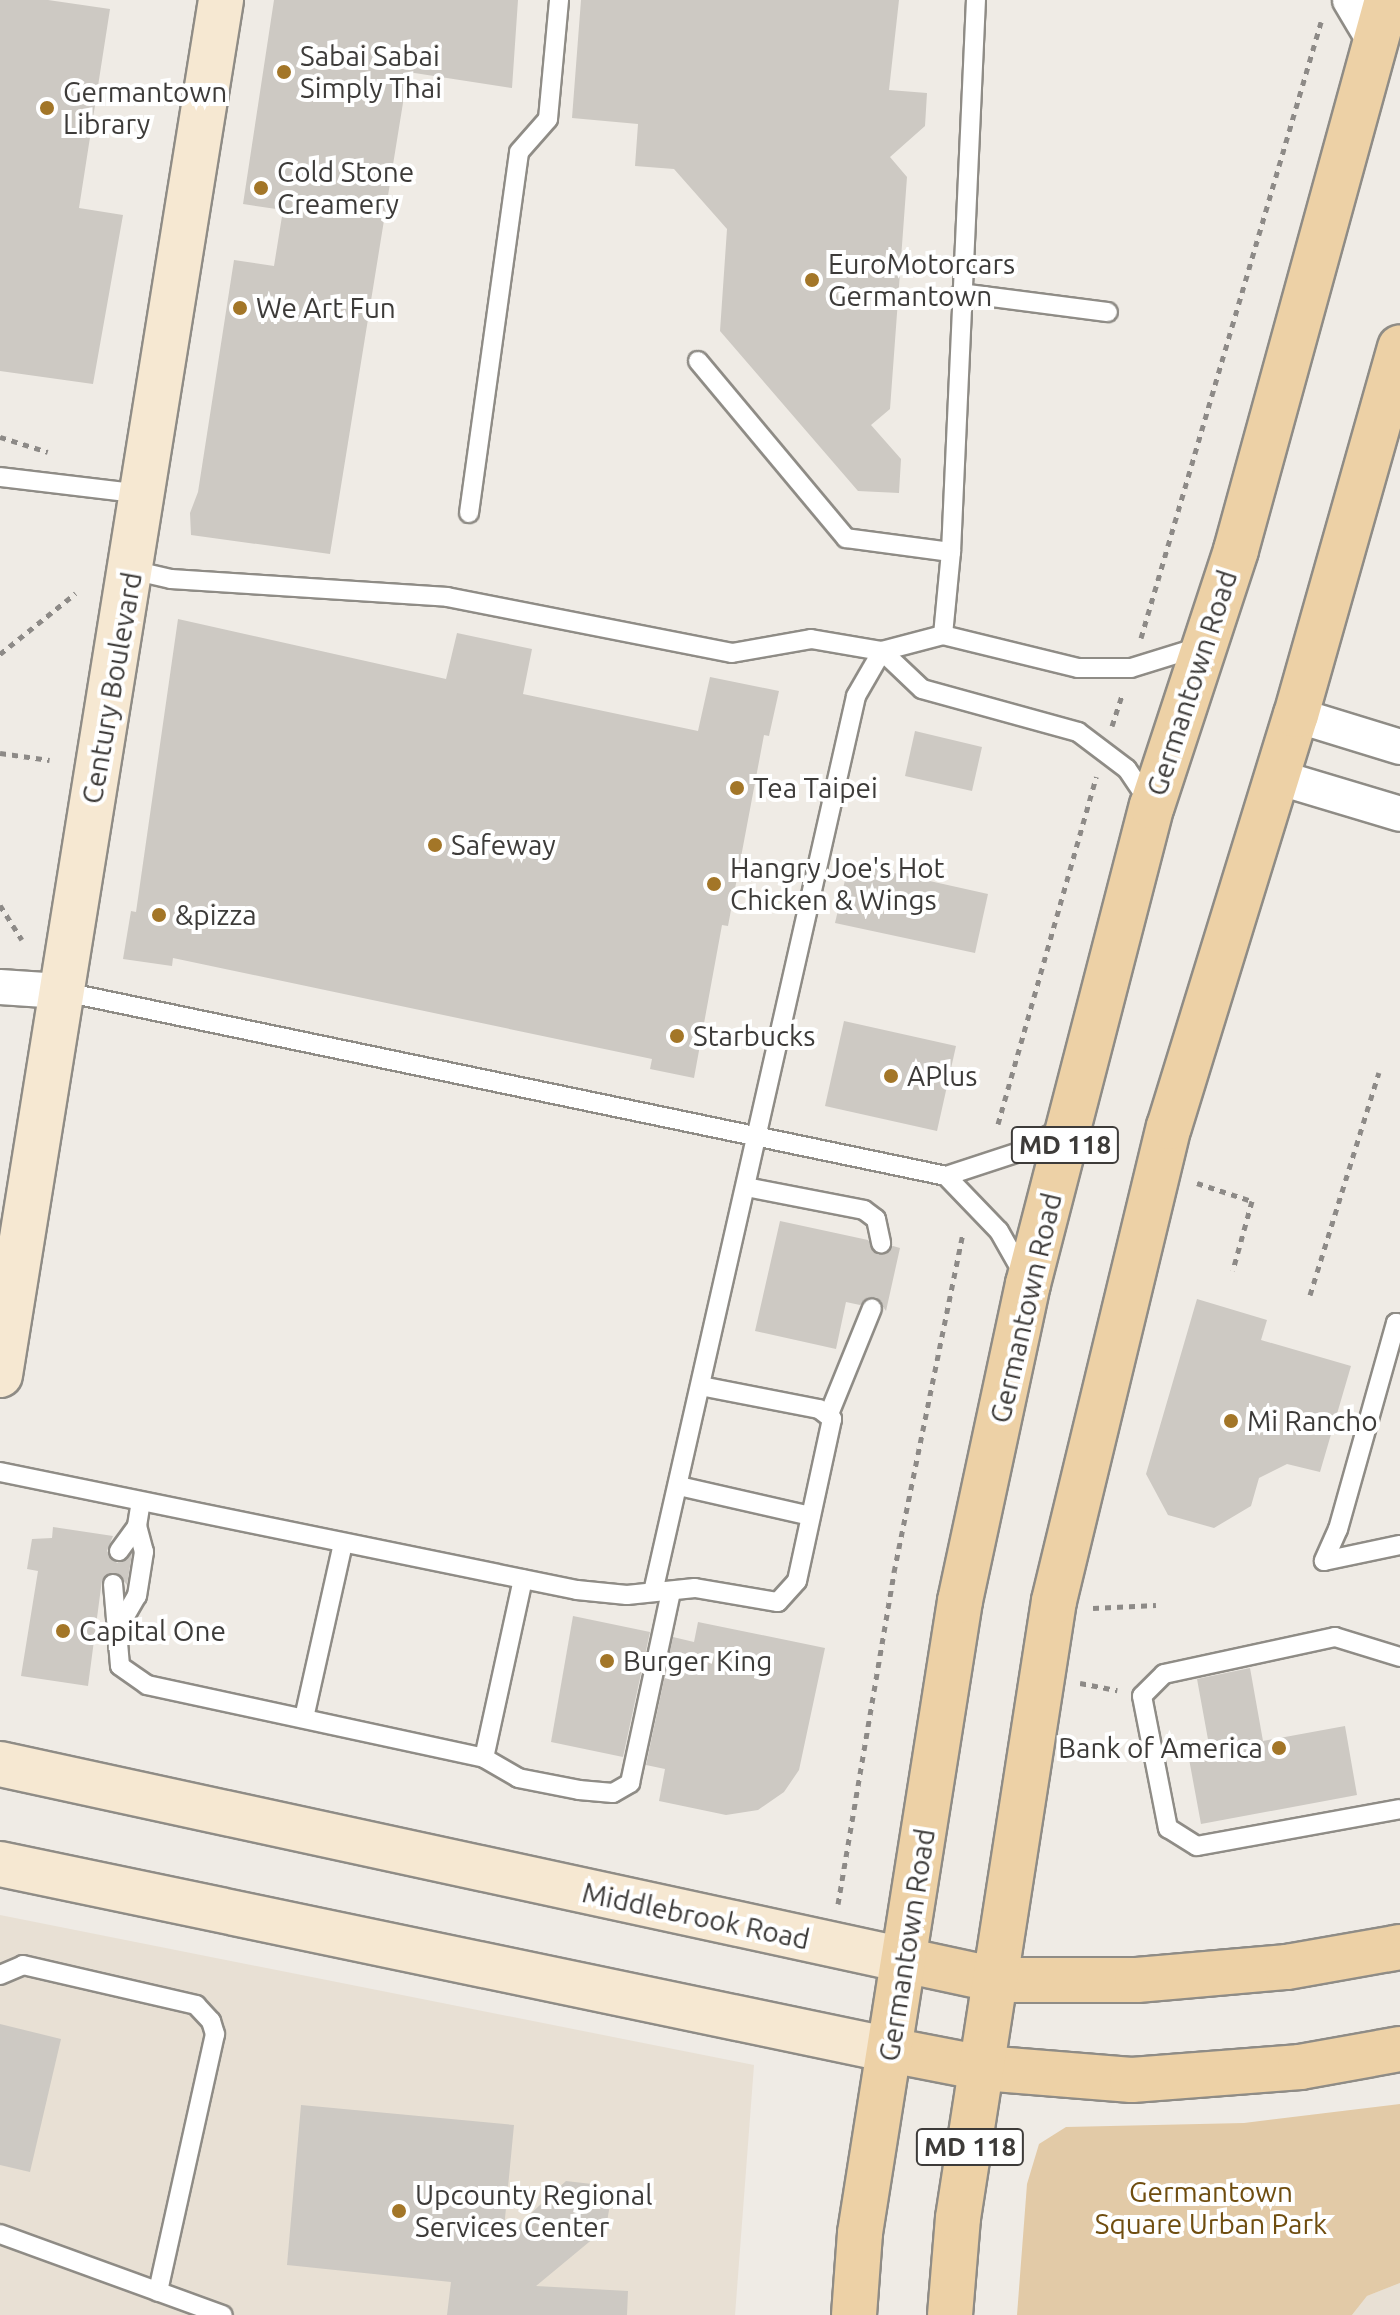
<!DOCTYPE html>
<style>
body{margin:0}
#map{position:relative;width:1400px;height:2315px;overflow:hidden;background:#efebe5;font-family:Ubuntu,sans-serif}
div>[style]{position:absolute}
.built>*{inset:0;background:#e8e0d4}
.green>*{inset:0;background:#e2caa7}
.building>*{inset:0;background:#cdc9c3}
.path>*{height:5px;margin-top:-2.5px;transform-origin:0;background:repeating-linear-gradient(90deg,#8d8a87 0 6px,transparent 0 12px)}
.roads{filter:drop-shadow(2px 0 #8f8c86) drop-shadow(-2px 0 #8f8c86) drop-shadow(0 2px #8f8c86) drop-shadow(0 -2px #8f8c86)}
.lane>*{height:18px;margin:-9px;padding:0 9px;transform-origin:9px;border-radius:9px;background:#fff}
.street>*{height:34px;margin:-17px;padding:0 17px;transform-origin:17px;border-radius:17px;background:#fff}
.secondary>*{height:44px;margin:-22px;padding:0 22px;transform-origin:22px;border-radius:22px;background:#f6e8d2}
.primary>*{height:44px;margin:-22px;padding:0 22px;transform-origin:22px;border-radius:22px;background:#edd1a6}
.dots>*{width:22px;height:22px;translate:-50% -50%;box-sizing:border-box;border:4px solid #fff;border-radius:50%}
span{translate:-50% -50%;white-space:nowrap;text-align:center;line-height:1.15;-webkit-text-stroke:8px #fff;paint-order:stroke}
.shield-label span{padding:2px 6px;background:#fff;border:2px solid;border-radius:6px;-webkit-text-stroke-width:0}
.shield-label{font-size:26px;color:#3d3b39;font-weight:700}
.poi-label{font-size:28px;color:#3d3b39}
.left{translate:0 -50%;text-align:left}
.right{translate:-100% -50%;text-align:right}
.street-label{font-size:28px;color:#3d3b39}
.park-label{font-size:28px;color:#6f4d0f}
</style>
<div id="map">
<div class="built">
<div style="clip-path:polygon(0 1915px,754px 2065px,735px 2315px,0 2315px)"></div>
<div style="clip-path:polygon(1400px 2283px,1400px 2315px,1352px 2315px,1367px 2296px)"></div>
</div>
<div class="green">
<div style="clip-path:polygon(1400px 2104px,1400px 2283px,1367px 2296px,1352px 2315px,1017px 2315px,1027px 2184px,1039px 2144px,1066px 2127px,1244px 2123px)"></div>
</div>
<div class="building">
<div style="clip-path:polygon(0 0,48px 0,110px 9px,79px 208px,123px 215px,93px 384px,0 371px)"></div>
<div style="clip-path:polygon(274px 0,518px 0,512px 88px,408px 72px,330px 554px,191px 535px,190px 513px,198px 492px,234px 260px,274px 266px,283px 210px,243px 204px)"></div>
<div style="clip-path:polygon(581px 0,899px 0,889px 90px,927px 93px,925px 126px,890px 157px,907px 177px,890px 409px,871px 425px,901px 459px,899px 493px,858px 491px,720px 331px,727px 229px,674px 169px,635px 166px,638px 124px,572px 118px)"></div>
<div style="clip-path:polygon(178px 619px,446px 679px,457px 633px,532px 649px,523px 694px,698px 731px,710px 677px,779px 691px,769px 736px,764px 735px,728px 926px,722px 925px,694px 1078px,650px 1069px,652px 1059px,173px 958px,172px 966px,123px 959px,131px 911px,136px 912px)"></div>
<div style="clip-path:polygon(915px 731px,982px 747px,972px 791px,905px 776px)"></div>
<div style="clip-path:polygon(849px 863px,988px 894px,975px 953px,835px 923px)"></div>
<div style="clip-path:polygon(844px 1021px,956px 1046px,937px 1131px,825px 1106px)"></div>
<div style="clip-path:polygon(780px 1221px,868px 1240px,878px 1255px,893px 1246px,900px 1248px,886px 1311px,876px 1297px,860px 1305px,846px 1302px,836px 1349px,755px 1331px)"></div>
<div style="clip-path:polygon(1197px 1299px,1267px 1320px,1261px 1340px,1351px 1366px,1320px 1472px,1287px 1464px,1259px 1478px,1251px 1506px,1214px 1528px,1168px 1515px,1146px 1474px)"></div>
<div style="clip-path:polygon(53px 1527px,113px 1536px,107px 1551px,117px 1563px,132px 1554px,127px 1585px,117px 1573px,102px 1580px,88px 1686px,21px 1676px,38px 1571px,27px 1569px,32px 1539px,52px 1538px)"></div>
<div style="clip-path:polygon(573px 1616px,650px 1632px,623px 1757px,551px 1742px)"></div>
<div style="clip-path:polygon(698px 1622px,825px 1648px,799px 1770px,784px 1792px,758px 1810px,726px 1815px,659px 1801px,665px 1769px,646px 1765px,673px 1637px,694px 1642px)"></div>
<div style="clip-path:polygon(1250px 1668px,1263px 1741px,1345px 1726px,1357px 1795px,1201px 1824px,1189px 1759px,1211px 1756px,1197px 1679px)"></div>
<div style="clip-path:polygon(0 2024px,61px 2039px,30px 2172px,0 2165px)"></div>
<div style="clip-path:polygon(301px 2105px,514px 2125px,503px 2239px,566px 2181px,592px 2184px,610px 2204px,606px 2228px,536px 2286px,628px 2291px,627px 2315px,447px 2315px,451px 2282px,287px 2265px)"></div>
</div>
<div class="path">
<div style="left:0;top:437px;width:50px;rotate:17.4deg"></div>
<div style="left:1141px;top:638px;width:642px;rotate:-73.71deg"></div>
<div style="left:0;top:654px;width:97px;rotate:-38.8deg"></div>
<div style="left:1112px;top:726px;width:35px;rotate:-72deg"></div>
<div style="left:0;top:753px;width:50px;rotate:8deg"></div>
<div style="left:0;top:905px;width:41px;rotate:57.8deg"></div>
<div style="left:998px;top:1124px;width:361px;rotate:-74.2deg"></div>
<div style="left:1197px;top:1183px;width:58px;rotate:18.1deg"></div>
<div style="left:1252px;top:1201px;width:72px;rotate:105.4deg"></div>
<div style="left:1310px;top:1295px;width:233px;rotate:-72.8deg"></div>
<div style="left:1093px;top:1608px;width:63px;rotate:-2.7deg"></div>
<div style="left:1080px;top:1683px;width:38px;rotate:11deg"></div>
<div style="left:838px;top:1904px;width:337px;rotate:-80.4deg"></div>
<div style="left:894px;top:1572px;width:345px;rotate:-78.5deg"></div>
</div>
<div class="roads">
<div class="lane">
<div style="left:961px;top:293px;width:148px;rotate:7.4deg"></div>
<div style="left:698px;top:361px;width:231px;rotate:50.1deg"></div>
<div style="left:846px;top:538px;width:106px;rotate:7.6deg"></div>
<div style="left:0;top:477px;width:144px;rotate:6.8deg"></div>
<div style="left:469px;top:513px;width:364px;rotate:-82.1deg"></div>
<div style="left:519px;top:152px;width:44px;rotate:-48.7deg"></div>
<div style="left:548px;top:119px;width:120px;rotate:-84.7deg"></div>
<div style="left:132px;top:570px;width:40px;rotate:13deg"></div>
<div style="left:171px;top:579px;width:277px;rotate:3.7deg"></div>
<div style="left:447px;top:597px;width:290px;rotate:11.1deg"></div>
<div style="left:732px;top:653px;width:80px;rotate:-10deg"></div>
<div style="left:811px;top:639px;width:72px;rotate:9.6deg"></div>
<div style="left:882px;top:651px;width:63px;rotate:-14.7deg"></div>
<div style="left:943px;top:635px;width:139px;rotate:13.7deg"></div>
<div style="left:1078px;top:668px;width:53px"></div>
<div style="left:1131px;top:668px;width:71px;rotate:-17.2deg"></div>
<div style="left:943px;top:635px;width:83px;rotate:-84.5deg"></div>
<div style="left:951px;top:552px;width:553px;rotate:-87.41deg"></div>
<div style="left:882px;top:651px;width:55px;rotate:43.5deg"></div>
<div style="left:922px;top:689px;width:162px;rotate:15.4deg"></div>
<div style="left:1078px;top:732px;width:61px;rotate:37.1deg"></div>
<div style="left:1127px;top:769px;width:40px;rotate:56deg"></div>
<div style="left:60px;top:991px;width:905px;rotate:11.79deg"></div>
<div style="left:946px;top:1176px;width:77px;rotate:-18.2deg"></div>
<div style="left:1019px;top:1152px;width:51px;rotate:-29.6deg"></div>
<div style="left:946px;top:1176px;width:76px;rotate:46.1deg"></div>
<div style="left:999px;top:1231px;width:53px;rotate:60.5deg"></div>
<div style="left:746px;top:1187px;width:120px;rotate:11deg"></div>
<div style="left:864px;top:1210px;width:15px;rotate:37deg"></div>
<div style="left:876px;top:1219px;width:25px;rotate:78deg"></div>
<div style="left:1400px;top:1324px;width:4px;rotate:-166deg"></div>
<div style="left:1396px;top:1323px;width:214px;rotate:105.7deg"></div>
<div style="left:1338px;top:1529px;width:35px;rotate:114deg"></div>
<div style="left:1324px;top:1561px;width:78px;rotate:-11.9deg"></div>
<div style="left:829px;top:1414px;width:114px;rotate:-67.9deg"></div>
<div style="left:0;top:1472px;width:589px;rotate:11.56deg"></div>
<div style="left:577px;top:1590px;width:50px;rotate:5.7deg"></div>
<div style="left:627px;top:1595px;width:68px;rotate:-5.9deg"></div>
<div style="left:695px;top:1588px;width:84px;rotate:9.6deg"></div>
<div style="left:778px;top:1602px;width:28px;rotate:-48deg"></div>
<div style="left:797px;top:1581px;width:166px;rotate:-77.8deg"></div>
<div style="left:832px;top:1419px;width:16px;rotate:-142deg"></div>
<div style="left:819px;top:1409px;width:120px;rotate:-169deg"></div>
<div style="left:679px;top:1486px;width:135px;rotate:12.8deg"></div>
<div style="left:119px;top:1551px;width:31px;rotate:-54deg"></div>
<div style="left:113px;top:1584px;width:82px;rotate:85.1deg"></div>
<div style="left:120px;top:1666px;width:33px;rotate:35deg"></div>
<div style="left:147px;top:1685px;width:345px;rotate:12.2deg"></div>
<div style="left:484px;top:1758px;width:183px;rotate:-77.7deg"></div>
<div style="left:653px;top:1592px;width:919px;rotate:-77.23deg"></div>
<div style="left:856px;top:696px;width:52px;rotate:-60deg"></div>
<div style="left:117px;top:1630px;width:39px;rotate:-60deg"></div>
<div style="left:137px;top:1596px;width:45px;rotate:-81deg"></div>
<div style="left:144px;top:1552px;width:27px;rotate:-105deg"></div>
<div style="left:137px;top:1526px;width:24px;rotate:-81deg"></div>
<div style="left:1400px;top:1657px;width:68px;rotate:-162.9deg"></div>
<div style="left:1335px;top:1637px;width:175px;rotate:167.8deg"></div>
<div style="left:1164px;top:1674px;width:31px;rotate:135deg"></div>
<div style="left:1142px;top:1696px;width:135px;rotate:78.9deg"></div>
<div style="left:1168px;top:1828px;width:34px;rotate:32deg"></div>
<div style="left:1197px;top:1846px;width:206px;rotate:-10.3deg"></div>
<div style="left:304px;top:1718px;width:179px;rotate:-77.4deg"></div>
<div style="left:484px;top:1758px;width:39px;rotate:30deg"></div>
<div style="left:518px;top:1778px;width:62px;rotate:11.1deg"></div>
<div style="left:579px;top:1790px;width:34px;rotate:5deg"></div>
<div style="left:613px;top:1793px;width:20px;rotate:-30deg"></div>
<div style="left:630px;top:1783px;width:196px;rotate:-77.9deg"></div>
<div style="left:0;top:1975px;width:25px;rotate:-23deg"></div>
<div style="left:23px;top:1965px;width:178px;rotate:13deg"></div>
<div style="left:196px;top:2005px;width:22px;rotate:47deg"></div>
<div style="left:211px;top:2021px;width:14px;rotate:73deg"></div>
<div style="left:215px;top:2034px;width:264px;rotate:102.5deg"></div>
<div style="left:0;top:2234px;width:237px;rotate:20deg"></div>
</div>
<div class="street">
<div style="left:1350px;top:0;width:49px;rotate:59.2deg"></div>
<div style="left:1296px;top:715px;width:109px;rotate:17.1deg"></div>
<div style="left:1277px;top:777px;width:128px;rotate:16.7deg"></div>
<div style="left:0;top:987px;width:60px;rotate:3.8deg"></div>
</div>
<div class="secondary">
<div style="left:0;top:1375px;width:1393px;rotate:-80.87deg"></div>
<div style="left:0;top:1764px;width:925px;rotate:12.23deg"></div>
<div style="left:0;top:1864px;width:909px;rotate:11.8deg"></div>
</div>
<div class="primary">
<div style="left:904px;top:1960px;width:95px;rotate:12.1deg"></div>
<div style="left:997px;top:1980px;width:140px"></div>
<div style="left:1137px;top:1980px;width:151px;rotate:-5deg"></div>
<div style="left:1287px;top:1967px;width:115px;rotate:-10deg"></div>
<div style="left:890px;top:2050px;width:95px;rotate:11deg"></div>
<div style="left:983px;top:2068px;width:149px;rotate:4.6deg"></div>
<div style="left:1132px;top:2080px;width:169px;rotate:-4.4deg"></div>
<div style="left:1300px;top:2067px;width:102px;rotate:-10.2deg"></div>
<div style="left:854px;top:2315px;width:82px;rotate:-85.8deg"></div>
<div style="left:860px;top:2233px;width:640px;rotate:-81.01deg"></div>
<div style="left:960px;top:1601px;width:324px;rotate:-77.9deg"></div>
<div style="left:1028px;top:1284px;width:494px;rotate:-75.5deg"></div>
<div style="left:1152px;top:806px;width:269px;rotate:-71.8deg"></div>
<div style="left:1236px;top:550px;width:570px;rotate:-74.65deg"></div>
<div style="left:950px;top:2315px;width:97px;rotate:-85.3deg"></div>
<div style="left:958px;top:2218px;width:624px;rotate:-81.16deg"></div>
<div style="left:1054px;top:1601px;width:488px;rotate:-76.4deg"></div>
<div style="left:1169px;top:1127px;width:431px;rotate:-72.9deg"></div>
<div style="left:1296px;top:715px;width:382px;rotate:-74.2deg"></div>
</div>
</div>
<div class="dots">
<div style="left:284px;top:72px;background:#a37628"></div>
<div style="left:47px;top:108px;background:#a37628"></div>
<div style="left:261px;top:188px;background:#a37628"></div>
<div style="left:812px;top:280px;background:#a37628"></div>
<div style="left:240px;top:308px;background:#a37628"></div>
<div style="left:737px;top:788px;background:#a37628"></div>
<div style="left:435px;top:845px;background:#a37628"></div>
<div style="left:714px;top:884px;background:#a37628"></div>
<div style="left:159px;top:915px;background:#a37628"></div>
<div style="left:677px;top:1036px;background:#a37628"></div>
<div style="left:891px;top:1076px;background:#a37628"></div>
<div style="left:1231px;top:1421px;background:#a37628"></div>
<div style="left:63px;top:1631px;background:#a37628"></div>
<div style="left:607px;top:1661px;background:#a37628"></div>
<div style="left:1279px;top:1748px;background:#a37628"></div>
<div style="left:399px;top:2211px;background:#a37628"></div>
</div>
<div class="shield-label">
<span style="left:1065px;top:1145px">MD 118</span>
<span style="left:970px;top:2147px">MD 118</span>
</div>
<div class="poi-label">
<span class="left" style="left:300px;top:72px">Sabai Sabai<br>Simply Thai</span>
<span class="left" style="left:63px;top:108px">Germantown<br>Library</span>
<span class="left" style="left:277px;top:188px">Cold Stone<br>Creamery</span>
<span class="left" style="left:828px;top:280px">EuroMotorcars<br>Germantown</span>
<span class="left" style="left:256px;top:308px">We Art Fun</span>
<span class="left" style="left:753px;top:788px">Tea Taipei</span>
<span class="left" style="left:451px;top:845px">Safeway</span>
<span class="left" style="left:730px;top:884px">Hangry Joe's Hot<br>Chicken &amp; Wings</span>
<span class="left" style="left:175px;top:915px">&amp;pizza</span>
<span class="left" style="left:693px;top:1036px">Starbucks</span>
<span class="left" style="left:907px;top:1076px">APlus</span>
<span class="left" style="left:1247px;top:1421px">Mi Rancho</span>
<span class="left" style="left:79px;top:1631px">Capital One</span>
<span class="left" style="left:623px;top:1661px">Burger King</span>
<span class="right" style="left:1263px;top:1748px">Bank of America</span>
<span class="left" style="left:415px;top:2211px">Upcounty Regional<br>Services Center</span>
</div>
<div class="street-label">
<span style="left:1192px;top:683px;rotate:-72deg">Germantown Road</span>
<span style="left:112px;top:688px;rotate:-80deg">Century Boulevard</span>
<span style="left:1026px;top:1308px;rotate:-77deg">Germantown Road</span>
<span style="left:696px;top:1916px;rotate:12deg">Middlebrook Road</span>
<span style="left:907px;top:1945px;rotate:-81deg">Germantown Road</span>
</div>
<div class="park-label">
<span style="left:1211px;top:2208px">Germantown<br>Square Urban Park</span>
</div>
</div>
